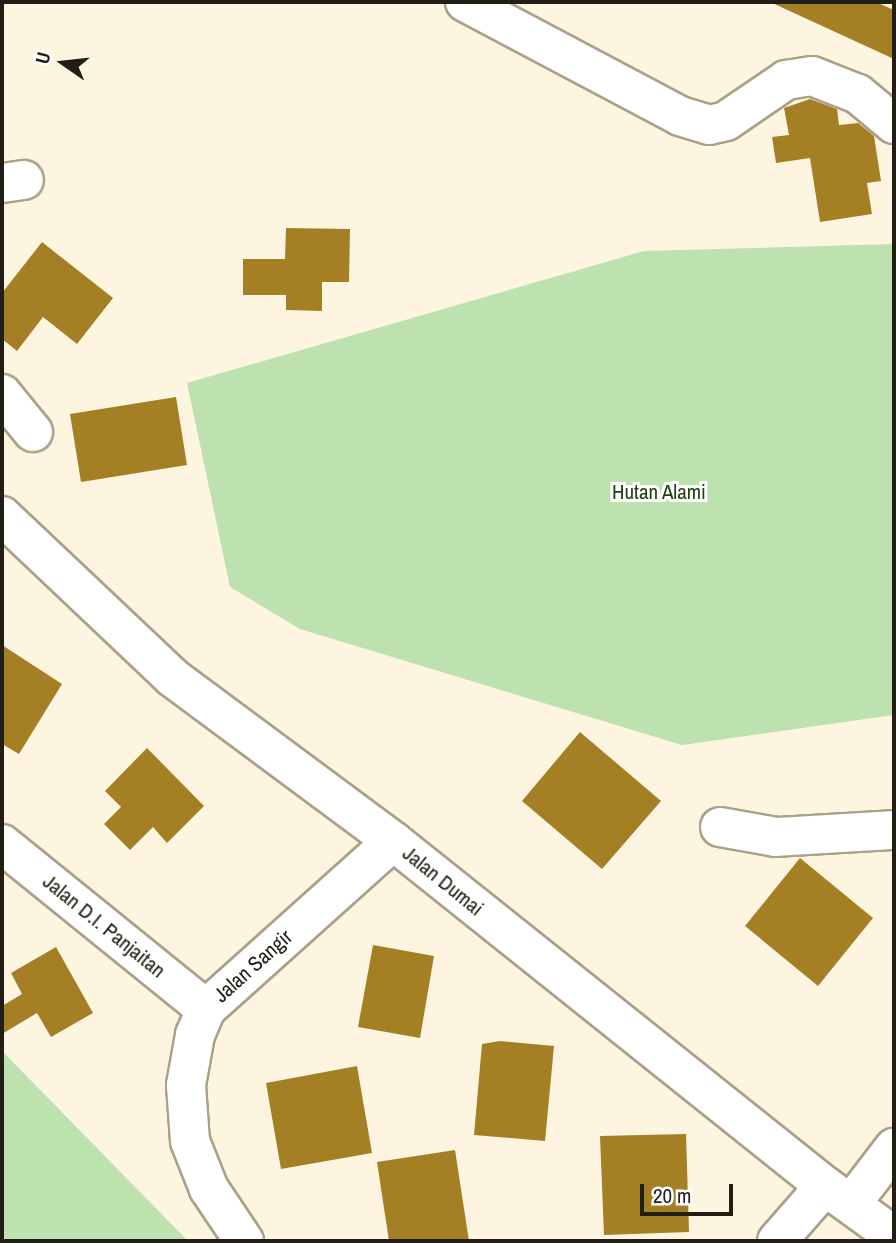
<!DOCTYPE html>
<style>
body{margin:0}
#map{position:relative;width:896px;height:1243px;overflow:hidden;background:#fef5e1;font-family:"Archivo Narrow",sans-serif}
div>[style]{position:absolute}
.green>*{inset:0;background:#bee1b0}
.building>*{inset:0;background:#a47f24}
.roads{filter:drop-shadow(2px 0 #aca089) drop-shadow(-2px 0 #aca089) drop-shadow(0 2px #aca089) drop-shadow(0 -2px #aca089)}
.minor>*{height:38px;margin:-19px;padding:0 19px;transform-origin:19px;border-radius:19px;background:#fff}
span{translate:-50% -50%;white-space:nowrap;text-align:center;line-height:1.15;-webkit-text-stroke:6px #fff;paint-order:stroke}
.park-label{font-size:21px;color:#204210}
.street-label{font-size:21px;color:#221e15}
.frame{position:absolute;inset:0;border:4px solid #221e15;pointer-events:none}
.north{position:absolute;left:28px;top:28px;width:70px;height:70px;-webkit-text-stroke:5px #fff;paint-order:stroke;rotate:284deg;font-size:19px;font-weight:700;line-height:28px;text-align:center;color:#221e15}
.north::after{content:'';display:block;margin:auto;width:24px;height:32px;background:#221e15;clip-path:polygon(50% 0,100% 100%,50% 72%,0 100%)}
.scale{position:absolute;left:640px;top:1184px;width:93px;height:32px;box-sizing:border-box;border:4px solid #221e15;border-top:0;padding-left:9px;font-size:21px;line-height:24px;white-space:nowrap;color:#221e15;-webkit-text-stroke:5px #fff;paint-order:stroke}
</style>
<div id="map">
<div class="green">
<div style="clip-path:polygon(894px 244px,894px 715px,682px 745px,300px 629px,230px 587px,187px 383px,644px 251px)"></div>
<div style="clip-path:polygon(2px 1051px,188px 1241px,2px 1241px)"></div>
</div>
<div class="building">
<div style="clip-path:polygon(770px 2px,876px 2px,894px 10px,894px 59px)"></div>
<div style="clip-path:polygon(810px 99px,837px 109px,839px 125px,858px 123px,874px 136px,881px 181px,867px 183px,872px 214px,820px 222px,810px 158px,776px 163px,772px 137px,789px 135px,784px 108px)"></div>
<div style="clip-path:polygon(286px 228px,350px 229px,349px 282px,322px 282px,322px 311px,286px 310px,286px 295px,243px 295px,243px 259px,285px 259px)"></div>
<div style="clip-path:polygon(42px 242px,113px 298px,77px 344px,43px 317px,17px 351px,2px 339px,2px 293px)"></div>
<div style="clip-path:polygon(176px 397px,187px 465px,81px 482px,70px 414px)"></div>
<div style="clip-path:polygon(2px 645px,62px 684px,19px 754px,2px 744px)"></div>
<div style="clip-path:polygon(580px 732px,661px 801px,602px 869px,522px 801px)"></div>
<div style="clip-path:polygon(147px 748px,204px 806px,167px 843px,153px 827px,130px 850px,104px 824px,121px 807px,105px 791px)"></div>
<div style="clip-path:polygon(800px 858px,873px 918px,818px 986px,745px 926px)"></div>
<div style="clip-path:polygon(373px 945px,434px 956px,420px 1038px,358px 1027px)"></div>
<div style="clip-path:polygon(56px 947px,93px 1013px,51px 1037px,37px 1013px,2px 1034px,2px 1006px,22px 994px,11px 973px)"></div>
<div style="clip-path:polygon(500px 1041px,554px 1046px,545px 1141px,474px 1135px,482px 1044px)"></div>
<div style="clip-path:polygon(357px 1066px,372px 1153px,281px 1169px,266px 1083px)"></div>
<div style="clip-path:polygon(686px 1134px,689px 1232px,604px 1235px,600px 1136px)"></div>
<div style="clip-path:polygon(455px 1150px,469px 1241px,389px 1241px,377px 1162px)"></div>
</div>
<div class="roads">
<div class="minor">
<div style="left:465px;top:2px;width:243px;rotate:27.9deg"></div>
<div style="left:680px;top:116px;width:30px;rotate:17deg"></div>
<div style="left:709px;top:125px;width:17px;rotate:-13deg"></div>
<div style="left:726px;top:121px;width:73px;rotate:-34.3deg"></div>
<div style="left:786px;top:80px;width:26px;rotate:-9deg"></div>
<div style="left:812px;top:76px;width:49px;rotate:21.4deg"></div>
<div style="left:858px;top:94px;width:47px;rotate:39.8deg"></div>
<div style="left:2px;top:183px;width:22px;rotate:-8deg"></div>
<div style="left:2px;top:394px;width:49px;rotate:50.8deg"></div>
<div style="left:2px;top:516px;width:234px;rotate:43.4deg"></div>
<div style="left:172px;top:677px;width:275px;rotate:36.6deg"></div>
<div style="left:393px;top:841px;width:553px;rotate:38.61deg"></div>
<div style="left:825px;top:1186px;width:85px;rotate:35.9deg"></div>
<div style="left:720px;top:827px;width:57px;rotate:10.1deg"></div>
<div style="left:776px;top:837px;width:118px;rotate:-3.4deg"></div>
<div style="left:2px;top:844px;width:262px;rotate:39deg"></div>
<div style="left:851px;top:1204px;width:71px;rotate:-52.5deg"></div>
<div style="left:244px;top:1241px;width:63px;rotate:-123.9deg"></div>
<div style="left:209px;top:1189px;width:52px;rotate:-111.6deg"></div>
<div style="left:190px;top:1141px;width:56px;rotate:-94.1deg"></div>
<div style="left:186px;top:1085px;width:51px;rotate:-79.8deg"></div>
<div style="left:195px;top:1035px;width:28px;rotate:-67deg"></div>
<div style="left:206px;top:1009px;width:251px;rotate:-41.9deg"></div>
<div style="left:777px;top:1241px;width:73px;rotate:-48.9deg"></div>
</div>
</div>
<div class="park-label">
<span style="left:659px;top:492px">Hutan Alami</span>
</div>
<div class="street-label">
<span style="left:443px;top:881px;rotate:39deg">Jalan Dumai</span>
<span style="left:104px;top:926px;rotate:39deg">Jalan D.I. Panjaitan</span>
<span style="left:253px;top:966px;rotate:-42deg">Jalan Sangir</span>
</div>
<div class="frame"></div>
<div class="north">U</div>
<div class="scale">20 m</div>
</div>
